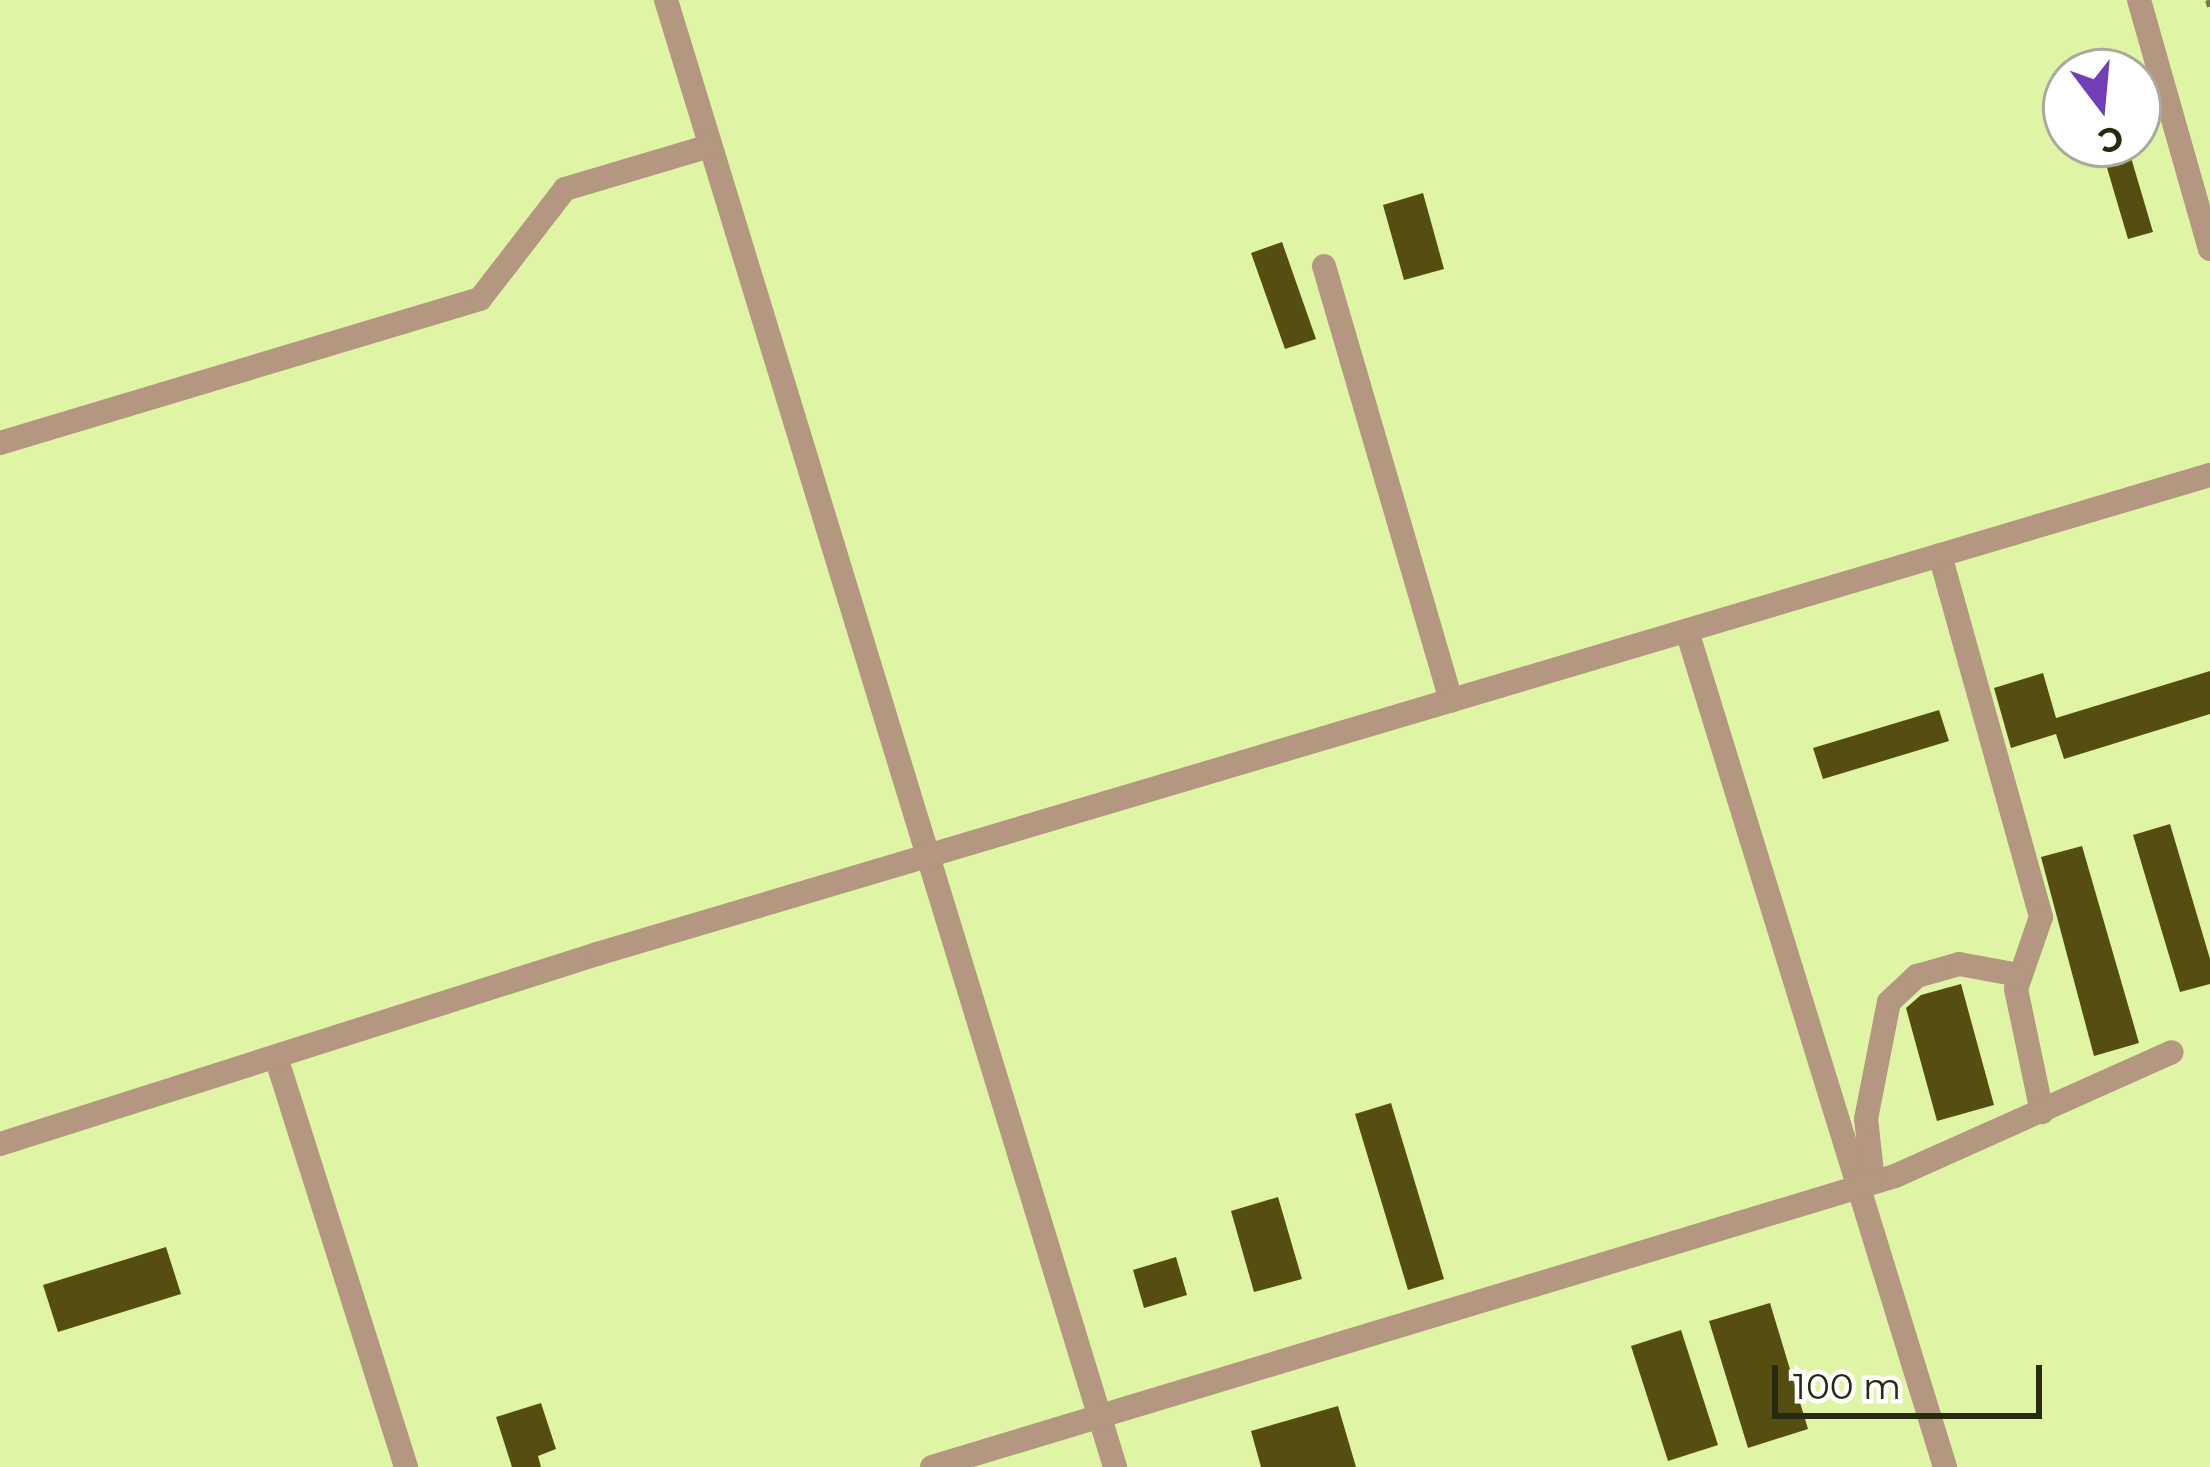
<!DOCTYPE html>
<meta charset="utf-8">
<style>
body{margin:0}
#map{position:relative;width:2210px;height:1467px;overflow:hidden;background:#e0f4a5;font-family:Montserrat,sans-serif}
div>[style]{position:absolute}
.building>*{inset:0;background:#564d10}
.minor>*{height:24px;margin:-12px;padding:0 12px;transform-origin:12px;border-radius:12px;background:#b49781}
.rail>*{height:6px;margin-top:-3px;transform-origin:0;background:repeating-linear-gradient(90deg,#727d4b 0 21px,transparent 0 42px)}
span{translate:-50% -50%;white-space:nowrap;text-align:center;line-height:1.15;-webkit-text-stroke:12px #fff;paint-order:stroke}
.north{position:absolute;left:2042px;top:48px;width:120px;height:120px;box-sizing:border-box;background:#fff;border:3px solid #a8aa9e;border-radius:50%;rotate:164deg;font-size:33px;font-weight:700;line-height:48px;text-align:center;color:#252b0c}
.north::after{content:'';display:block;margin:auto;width:42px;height:54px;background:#733fb6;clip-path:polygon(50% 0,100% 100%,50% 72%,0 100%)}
.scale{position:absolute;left:1772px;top:1365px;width:270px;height:54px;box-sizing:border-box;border:6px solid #252b0c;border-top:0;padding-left:15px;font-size:36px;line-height:42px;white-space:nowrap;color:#252b0c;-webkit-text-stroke:9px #fff;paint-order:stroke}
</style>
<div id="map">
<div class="building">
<div style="clip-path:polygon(2100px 144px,2127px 144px,2153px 232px,2128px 239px)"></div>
<div style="clip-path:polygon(1423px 193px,1444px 269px,1404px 280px,1383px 205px)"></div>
<div style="clip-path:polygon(1282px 242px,1316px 339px,1285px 349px,1251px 253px)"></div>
<div style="clip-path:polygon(2210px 671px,2210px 714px,2064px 759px,2056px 734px,2011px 748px,1994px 688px,2043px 673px,2056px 718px)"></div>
<div style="clip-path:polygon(1939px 710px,1949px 741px,1823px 779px,1813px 748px)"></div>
<div style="clip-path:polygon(2170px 824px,2210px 959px,2210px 984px,2180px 992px,2133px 835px)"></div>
<div style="clip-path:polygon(2082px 846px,2139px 1043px,2094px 1056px,2041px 857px)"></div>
<div style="clip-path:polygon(1961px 984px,1994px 1105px,1937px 1121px,1906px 1008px,1921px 995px)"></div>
<div style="clip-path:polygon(1391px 1103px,1444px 1279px,1408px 1290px,1355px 1114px)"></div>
<div style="clip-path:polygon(1278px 1197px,1302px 1279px,1254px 1292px,1231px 1211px)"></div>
<div style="clip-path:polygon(166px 1247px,181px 1294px,58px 1332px,43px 1285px)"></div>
<div style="clip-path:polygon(1176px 1257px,1187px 1295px,1144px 1308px,1133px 1270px)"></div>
<div style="clip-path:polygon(1770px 1303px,1808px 1429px,1748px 1448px,1709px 1321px)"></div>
<div style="clip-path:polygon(1681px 1330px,1718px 1445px,1668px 1461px,1631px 1346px)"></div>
<div style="clip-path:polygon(541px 1403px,556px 1449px,538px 1456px,541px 1467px,512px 1467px,496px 1417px)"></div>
<div style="clip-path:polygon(1338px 1406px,1356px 1467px,1261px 1467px,1251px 1431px)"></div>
</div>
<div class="minor">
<div style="left:666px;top:0;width:1534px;rotate:72.98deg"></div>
<div style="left:2139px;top:0;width:259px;rotate:74.1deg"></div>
<div style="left:1324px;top:266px;width:453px;rotate:73.7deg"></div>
<div style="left:0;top:443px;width:501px;rotate:-16.7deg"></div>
<div style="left:480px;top:299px;width:139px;rotate:-52.3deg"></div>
<div style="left:565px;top:189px;width:151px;rotate:-16.5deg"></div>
<div style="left:1940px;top:555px;width:376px;rotate:74.4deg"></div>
<div style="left:2041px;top:917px;width:76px;rotate:109.1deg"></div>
<div style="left:2016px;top:989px;width:126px;rotate:78.1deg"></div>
<div style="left:1687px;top:631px;width:875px;rotate:72.85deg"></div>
<div style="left:276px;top:1057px;width:430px;rotate:72.4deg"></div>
<div style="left:0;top:1144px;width:627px;rotate:-17.65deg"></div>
<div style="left:597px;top:954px;width:1683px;rotate:-16.54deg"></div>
<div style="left:1873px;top:1181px;width:62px;rotate:-96.4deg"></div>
<div style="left:1866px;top:1119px;width:119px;rotate:-78.9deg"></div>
<div style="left:1889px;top:1002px;width:38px;rotate:-43deg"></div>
<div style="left:1917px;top:976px;width:44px;rotate:-15.9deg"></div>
<div style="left:1959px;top:964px;width:61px;rotate:10.4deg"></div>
<div style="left:932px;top:1467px;width:1006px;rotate:-16.81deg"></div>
<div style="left:1895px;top:1176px;width:303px;rotate:-24.1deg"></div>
</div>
<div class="rail">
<div style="left:2208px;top:0;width:7px;rotate:74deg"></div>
</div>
<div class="north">С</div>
<div class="scale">100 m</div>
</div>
